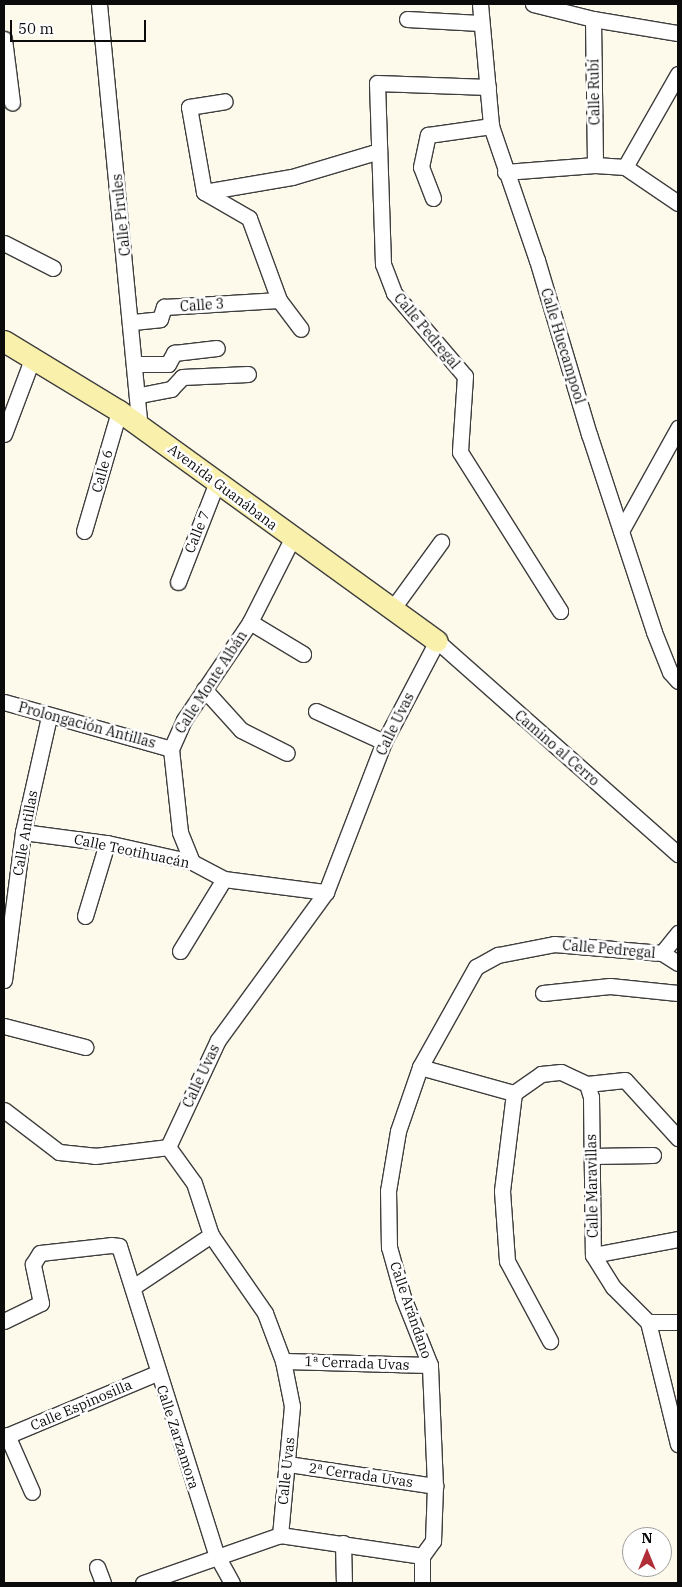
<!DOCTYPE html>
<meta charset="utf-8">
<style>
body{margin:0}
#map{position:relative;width:682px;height:1587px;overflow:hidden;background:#fefaeb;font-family:"IBM Plex Serif",serif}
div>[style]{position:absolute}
.roads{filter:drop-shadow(1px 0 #3e3e3e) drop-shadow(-1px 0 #3e3e3e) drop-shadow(0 1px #3e3e3e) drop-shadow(0 -1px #3e3e3e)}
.street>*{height:15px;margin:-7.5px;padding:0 7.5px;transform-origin:7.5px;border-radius:7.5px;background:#fff}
.secondary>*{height:21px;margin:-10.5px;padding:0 10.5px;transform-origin:10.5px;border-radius:10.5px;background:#f9f0ab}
span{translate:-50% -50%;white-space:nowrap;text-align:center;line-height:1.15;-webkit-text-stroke:5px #fff;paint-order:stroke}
.street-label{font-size:14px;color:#0b0b0b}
.frame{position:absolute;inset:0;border:5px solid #0b0b0b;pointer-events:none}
.north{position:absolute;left:622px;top:1527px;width:50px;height:50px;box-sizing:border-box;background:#fff;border:1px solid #9d9d9d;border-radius:50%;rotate:0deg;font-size:14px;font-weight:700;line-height:20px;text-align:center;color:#0b0b0b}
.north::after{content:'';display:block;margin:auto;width:18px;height:22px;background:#b02e35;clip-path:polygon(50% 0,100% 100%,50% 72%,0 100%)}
.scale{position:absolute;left:10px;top:20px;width:136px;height:22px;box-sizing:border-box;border:2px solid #0b0b0b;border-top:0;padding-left:6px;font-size:15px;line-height:18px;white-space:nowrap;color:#0b0b0b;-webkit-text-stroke:4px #fff;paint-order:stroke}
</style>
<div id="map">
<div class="roads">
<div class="street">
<div style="left:99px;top:4px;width:424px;rotate:84.5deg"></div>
<div style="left:480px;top:4px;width:122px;rotate:84.8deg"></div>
<div style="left:491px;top:126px;width:142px;rotate:71.1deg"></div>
<div style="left:537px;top:260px;width:182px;rotate:73.4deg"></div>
<div style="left:589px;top:434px;width:208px;rotate:71.8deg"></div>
<div style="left:654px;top:632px;width:43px;rotate:68.2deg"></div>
<div style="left:670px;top:672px;width:12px;rotate:48deg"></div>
<div style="left:533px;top:4px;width:62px;rotate:14deg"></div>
<div style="left:593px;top:19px;width:86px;rotate:9.4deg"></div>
<div style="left:407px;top:19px;width:73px;rotate:3.1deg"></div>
<div style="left:593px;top:19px;width:146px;rotate:89.2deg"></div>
<div style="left:4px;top:39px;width:64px;rotate:82.8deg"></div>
<div style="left:488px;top:87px;width:111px;rotate:-177.9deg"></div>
<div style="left:377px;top:83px;width:181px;rotate:88.1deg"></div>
<div style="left:383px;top:264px;width:31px;rotate:69deg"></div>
<div style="left:394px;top:293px;width:109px;rotate:49.5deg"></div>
<div style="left:465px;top:376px;width:76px;rotate:93.8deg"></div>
<div style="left:460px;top:452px;width:188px;rotate:57.8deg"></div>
<div style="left:625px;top:167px;width:107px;rotate:-60.3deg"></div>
<div style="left:505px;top:172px;width:90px;rotate:-4.4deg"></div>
<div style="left:595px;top:165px;width:30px;rotate:4deg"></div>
<div style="left:625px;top:167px;width:64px;rotate:34.2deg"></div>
<div style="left:204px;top:192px;width:89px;rotate:-9.7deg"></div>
<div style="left:292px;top:177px;width:91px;rotate:-16.6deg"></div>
<div style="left:204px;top:192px;width:52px;rotate:30deg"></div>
<div style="left:249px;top:218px;width:87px;rotate:69.9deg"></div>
<div style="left:279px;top:300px;width:36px;rotate:53deg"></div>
<div style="left:204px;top:192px;width:86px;rotate:-100deg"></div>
<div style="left:189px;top:107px;width:36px;rotate:-9deg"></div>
<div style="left:433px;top:198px;width:33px;rotate:-111deg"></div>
<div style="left:421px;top:167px;width:33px;rotate:-78deg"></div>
<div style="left:428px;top:135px;width:64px;rotate:-8.1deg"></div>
<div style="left:4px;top:243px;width:55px;rotate:27deg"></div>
<div style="left:133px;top:322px;width:27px;rotate:-6deg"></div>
<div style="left:160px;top:319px;width:13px;rotate:-72deg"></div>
<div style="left:164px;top:307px;width:115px;rotate:-3.5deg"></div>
<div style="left:136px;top:364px;width:32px"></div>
<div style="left:168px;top:364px;width:13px;rotate:-61deg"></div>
<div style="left:174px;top:353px;width:43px;rotate:-6.6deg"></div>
<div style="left:140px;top:395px;width:32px;rotate:-11deg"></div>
<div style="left:171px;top:389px;width:16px;rotate:-47deg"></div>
<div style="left:182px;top:377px;width:66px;rotate:-2.6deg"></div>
<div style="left:4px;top:434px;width:82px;rotate:-69.4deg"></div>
<div style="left:84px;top:531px;width:125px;rotate:-73.7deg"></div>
<div style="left:621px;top:531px;width:118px;rotate:-61deg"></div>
<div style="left:178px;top:582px;width:107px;rotate:-68.7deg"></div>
<div style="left:393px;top:608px;width:82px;rotate:-54deg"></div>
<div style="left:250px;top:622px;width:62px;rotate:31.1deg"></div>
<div style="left:204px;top:689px;width:55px;rotate:47.9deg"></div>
<div style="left:241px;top:730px;width:51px;rotate:26.6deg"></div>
<div style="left:4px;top:702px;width:173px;rotate:15.7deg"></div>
<div style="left:316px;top:711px;width:75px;rotate:24.5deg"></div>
<div style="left:23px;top:832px;width:85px;rotate:7.5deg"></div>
<div style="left:107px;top:843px;width:87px;rotate:12.6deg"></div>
<div style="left:192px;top:862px;width:36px;rotate:28deg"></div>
<div style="left:224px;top:879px;width:103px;rotate:7.3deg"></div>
<div style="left:192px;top:862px;width:32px;rotate:-112deg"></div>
<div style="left:180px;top:832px;width:83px;rotate:-96.2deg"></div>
<div style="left:171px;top:749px;width:32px;rotate:-66deg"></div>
<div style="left:184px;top:720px;width:118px;rotate:-56deg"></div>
<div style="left:250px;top:622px;width:93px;rotate:-63.2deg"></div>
<div style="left:85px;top:916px;width:76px;rotate:-73.2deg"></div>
<div style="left:180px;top:951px;width:84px;rotate:-58.6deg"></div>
<div style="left:662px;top:953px;width:26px;rotate:-51deg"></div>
<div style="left:4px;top:980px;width:149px;rotate:-82.7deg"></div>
<div style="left:23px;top:832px;width:118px;rotate:-77.3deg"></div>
<div style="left:543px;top:993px;width:67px;rotate:-6deg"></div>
<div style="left:610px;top:986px;width:68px;rotate:5.9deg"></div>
<div style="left:4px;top:1026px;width:84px;rotate:14.5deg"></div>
<div style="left:420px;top:1067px;width:98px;rotate:15.5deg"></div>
<div style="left:514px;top:1093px;width:33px;rotate:-35deg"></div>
<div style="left:541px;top:1074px;width:20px;rotate:-6deg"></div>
<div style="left:561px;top:1072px;width:29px;rotate:25deg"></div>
<div style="left:587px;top:1084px;width:14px;rotate:73deg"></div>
<div style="left:591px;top:1097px;width:158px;rotate:89.3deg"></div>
<div style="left:593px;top:1255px;width:38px;rotate:58deg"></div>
<div style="left:613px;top:1287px;width:49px;rotate:45deg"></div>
<div style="left:648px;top:1322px;width:126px;rotate:76.2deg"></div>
<div style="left:587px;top:1084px;width:38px;rotate:-6deg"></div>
<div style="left:625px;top:1080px;width:79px;rotate:47.6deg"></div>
<div style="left:514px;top:1093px;width:99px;rotate:97deg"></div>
<div style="left:502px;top:1191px;width:70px;rotate:85.9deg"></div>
<div style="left:507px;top:1261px;width:91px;rotate:61.7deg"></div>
<div style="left:4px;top:1110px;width:69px;rotate:37.4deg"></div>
<div style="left:59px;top:1152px;width:36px;rotate:6deg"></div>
<div style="left:95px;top:1156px;width:74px;rotate:-7deg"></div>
<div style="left:168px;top:1147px;width:118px;rotate:-65deg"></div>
<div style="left:218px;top:1040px;width:183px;rotate:-53.9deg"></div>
<div style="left:326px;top:892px;width:161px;rotate:-68.9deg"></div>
<div style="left:384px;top:742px;width:114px;rotate:-62.3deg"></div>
<div style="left:437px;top:641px;width:322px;rotate:41.5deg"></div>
<div style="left:168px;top:1147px;width:44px;rotate:54.2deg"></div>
<div style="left:194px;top:1183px;width:55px;rotate:71.9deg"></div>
<div style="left:211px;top:1235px;width:95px;rotate:55.3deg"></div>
<div style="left:265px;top:1313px;width:51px;rotate:69.4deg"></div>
<div style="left:283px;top:1361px;width:46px;rotate:78.7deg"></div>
<div style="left:292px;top:1406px;width:130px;rotate:95.3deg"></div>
<div style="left:591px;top:1156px;width:62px;rotate:-0.9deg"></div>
<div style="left:593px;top:1255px;width:86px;rotate:-10.7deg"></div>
<div style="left:133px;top:1287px;width:94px;rotate:-33.7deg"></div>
<div style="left:4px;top:1321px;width:41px;rotate:-25.9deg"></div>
<div style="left:41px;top:1303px;width:40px;rotate:-102deg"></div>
<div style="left:33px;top:1264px;width:13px;rotate:-58deg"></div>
<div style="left:40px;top:1253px;width:71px;rotate:-6.4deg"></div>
<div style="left:111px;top:1245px;width:8px;rotate:7deg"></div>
<div style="left:119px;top:1246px;width:325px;rotate:72.5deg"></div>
<div style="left:217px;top:1556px;width:31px;rotate:61deg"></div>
<div style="left:648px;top:1322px;width:30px"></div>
<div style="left:283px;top:1361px;width:147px;rotate:1.6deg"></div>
<div style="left:7px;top:1435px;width:62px;rotate:66.3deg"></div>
<div style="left:4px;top:1437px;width:166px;rotate:-22.7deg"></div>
<div style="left:288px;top:1464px;width:149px;rotate:8.5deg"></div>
<div style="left:343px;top:1543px;width:40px;rotate:88.6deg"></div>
<div style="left:97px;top:1567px;width:17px;rotate:69deg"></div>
<div style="left:143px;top:1583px;width:145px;rotate:-19.3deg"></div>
<div style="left:280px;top:1535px;width:144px;rotate:8.4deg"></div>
<div style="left:422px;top:1583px;width:27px;rotate:-90deg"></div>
<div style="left:422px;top:1556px;width:19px;rotate:-54deg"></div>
<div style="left:433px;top:1541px;width:55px;rotate:-87.9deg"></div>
<div style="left:435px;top:1486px;width:121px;rotate:-92.4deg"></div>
<div style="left:430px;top:1365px;width:73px;rotate:-111.7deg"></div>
<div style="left:403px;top:1297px;width:52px;rotate:-105.6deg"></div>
<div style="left:389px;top:1247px;width:56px;rotate:-91deg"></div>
<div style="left:388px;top:1191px;width:61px;rotate:-80.5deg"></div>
<div style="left:398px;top:1131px;width:68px;rotate:-71deg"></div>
<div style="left:420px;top:1067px;width:115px;rotate:-60.8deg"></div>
<div style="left:476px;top:967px;width:25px;rotate:-29deg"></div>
<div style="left:498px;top:955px;width:57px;rotate:-11.1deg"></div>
<div style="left:554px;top:944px;width:108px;rotate:4.8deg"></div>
<div style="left:662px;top:953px;width:19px;rotate:32deg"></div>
</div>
<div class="secondary">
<div style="left:4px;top:341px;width:135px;rotate:31.3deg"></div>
<div style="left:119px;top:411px;width:392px;rotate:35.9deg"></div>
</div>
</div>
<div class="street-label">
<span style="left:594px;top:92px;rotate:-91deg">Calle Rubí</span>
<span style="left:121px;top:215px;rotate:-96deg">Calle Pirules</span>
<span style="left:202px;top:305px;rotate:-4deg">Calle 3</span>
<span style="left:427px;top:331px;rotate:50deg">Calle Pedregal</span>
<span style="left:563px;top:346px;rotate:73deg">Calle Huecampool</span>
<span style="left:102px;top:471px;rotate:-74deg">Calle 6</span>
<span style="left:223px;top:487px;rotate:37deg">Avenida Guanábana</span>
<span style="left:197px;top:532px;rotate:-68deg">Calle 7</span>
<span style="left:211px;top:682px;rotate:-57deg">Calle Monte Albán</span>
<span style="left:395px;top:724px;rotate:-64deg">Calle Uvas</span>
<span style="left:87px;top:725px;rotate:15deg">Prolongación Antillas</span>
<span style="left:557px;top:748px;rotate:41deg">Camino al Cerro</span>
<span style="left:25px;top:833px;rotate:-80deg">Calle Antillas</span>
<span style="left:132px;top:851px;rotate:12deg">Calle Teotihuacán</span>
<span style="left:609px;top:949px;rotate:5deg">Calle Pedregal</span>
<span style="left:201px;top:1076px;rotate:-65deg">Calle Uvas</span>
<span style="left:592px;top:1186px;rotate:-91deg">Calle Maravillas</span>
<span style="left:411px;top:1310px;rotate:71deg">Calle Arándano</span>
<span style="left:357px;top:1363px;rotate:2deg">1ª Cerrada Uvas</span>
<span style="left:81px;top:1405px;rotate:-23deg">Calle Espinosilla</span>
<span style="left:178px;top:1437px;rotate:72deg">Calle Zarzamora</span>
<span style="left:286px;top:1471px;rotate:-84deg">Calle Uvas</span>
<span style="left:361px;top:1475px;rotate:8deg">2ª Cerrada Uvas</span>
</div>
<div class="frame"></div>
<div class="north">N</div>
<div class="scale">50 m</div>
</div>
